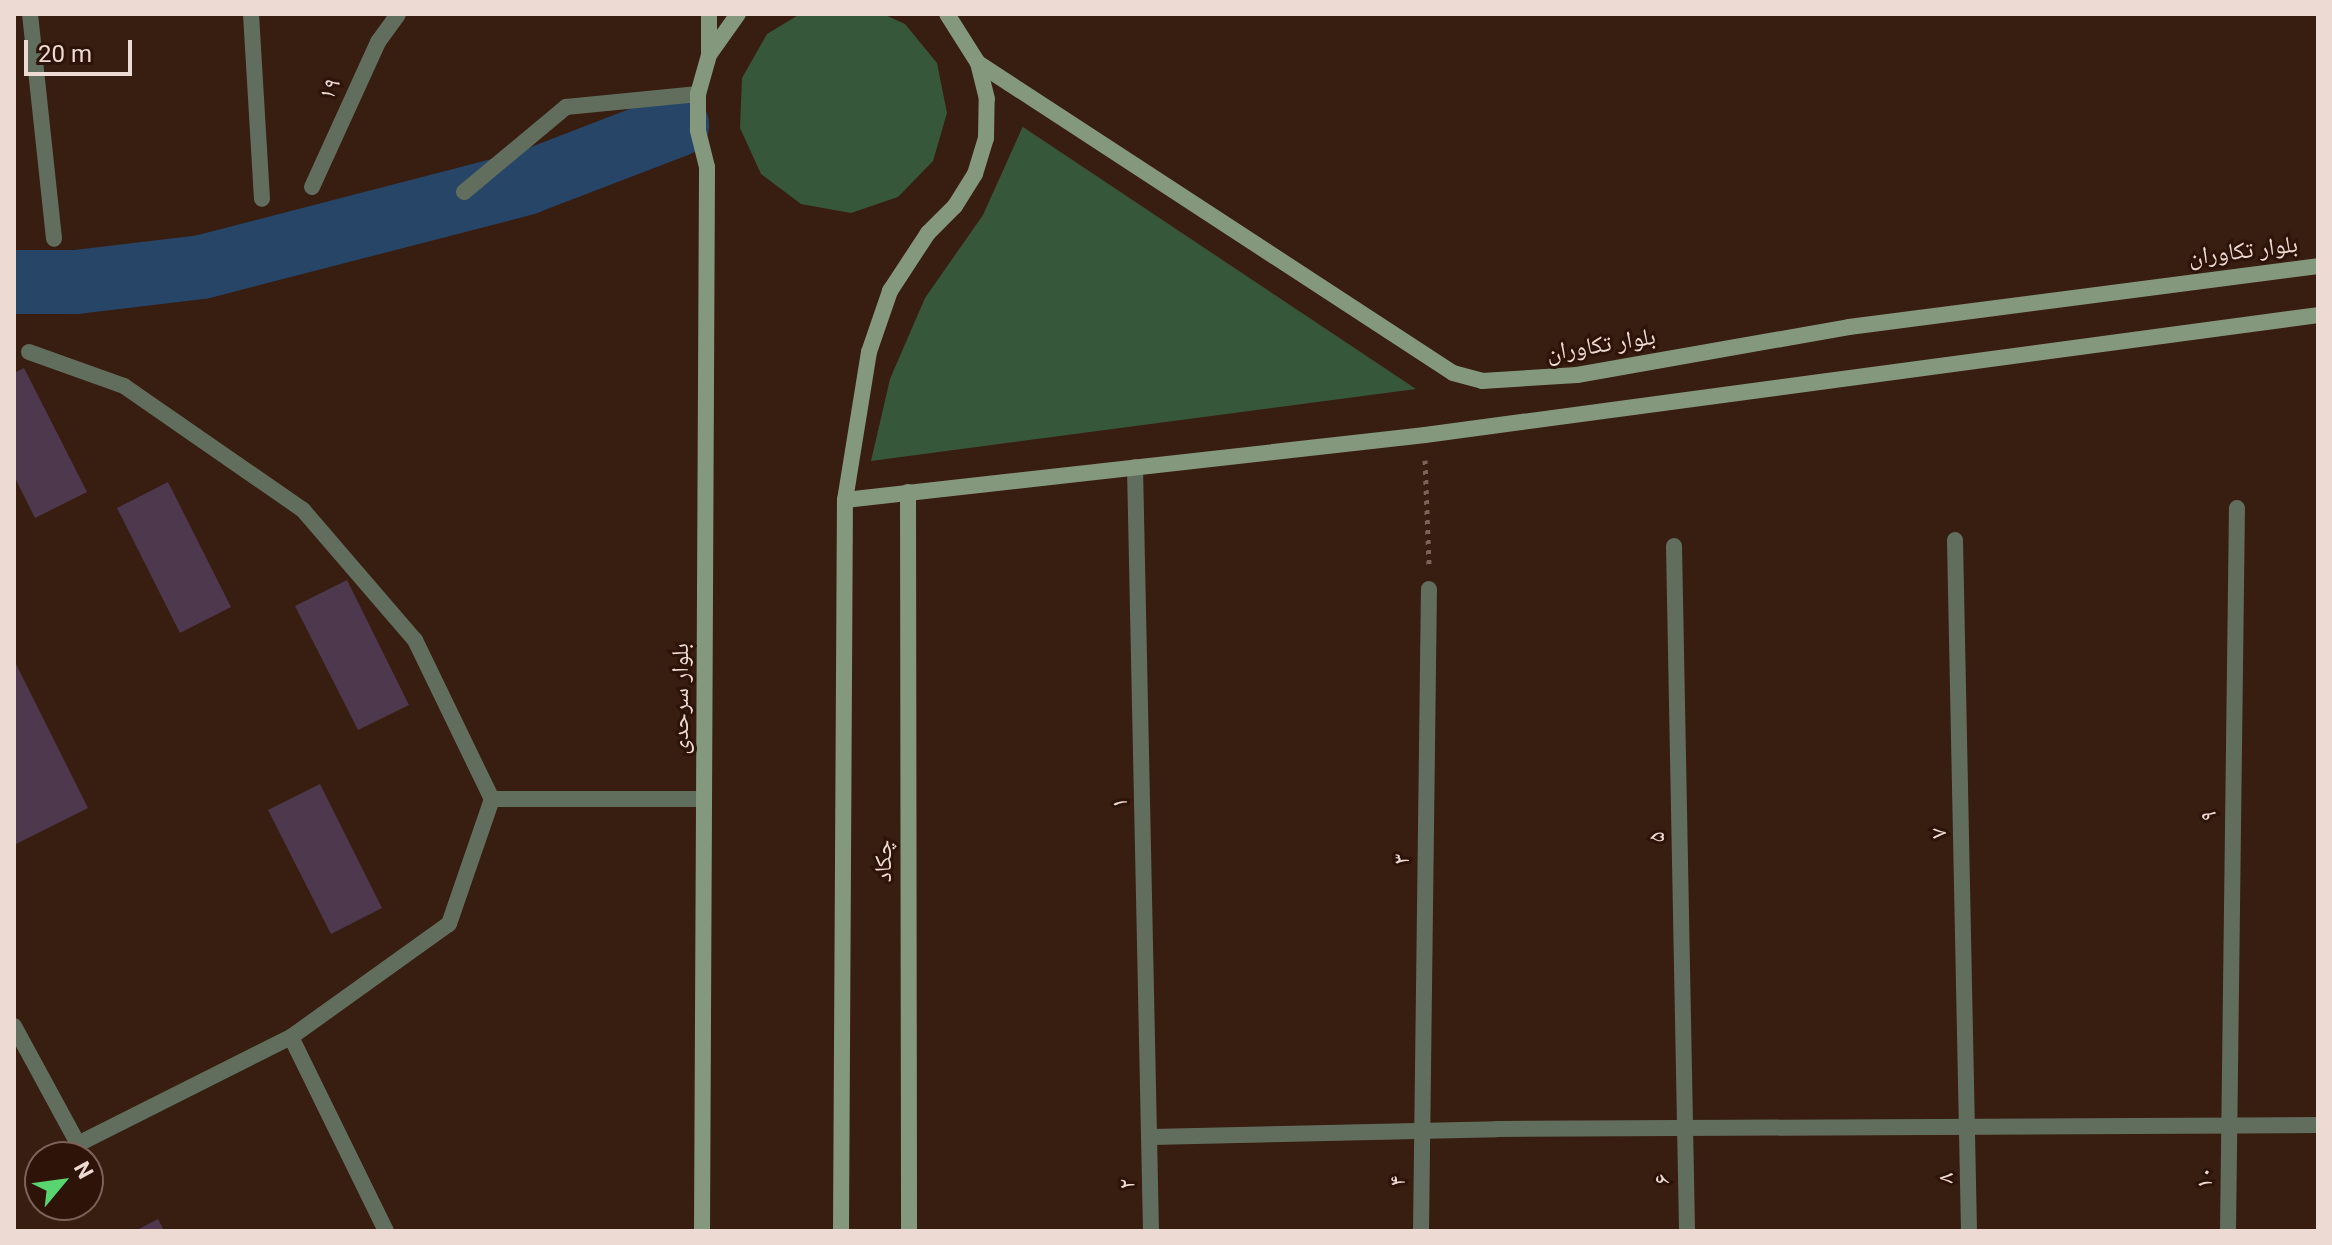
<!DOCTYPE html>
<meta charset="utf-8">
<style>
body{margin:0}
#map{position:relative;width:2332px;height:1245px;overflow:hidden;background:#381d11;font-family:Roboto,"Noto Naskh Arabic",sans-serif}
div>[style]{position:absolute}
.green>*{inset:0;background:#37573a}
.river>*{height:64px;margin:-32px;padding:0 32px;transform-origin:32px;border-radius:32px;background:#274566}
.building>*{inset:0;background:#4e384e}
.path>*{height:5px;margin-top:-2.5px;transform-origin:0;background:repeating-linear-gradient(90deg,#7b6359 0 4px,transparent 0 10px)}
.lane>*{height:16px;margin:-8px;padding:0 8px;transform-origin:8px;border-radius:8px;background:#626e5d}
.street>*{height:16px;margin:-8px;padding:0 8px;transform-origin:8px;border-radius:8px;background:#626e5d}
.secondary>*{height:16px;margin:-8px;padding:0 8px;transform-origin:8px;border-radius:8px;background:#84987d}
span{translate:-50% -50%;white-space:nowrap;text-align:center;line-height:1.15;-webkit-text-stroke:6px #2d1308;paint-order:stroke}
.street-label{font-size:24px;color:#eddad3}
.frame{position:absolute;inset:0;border:16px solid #eddad3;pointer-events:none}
.north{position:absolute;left:24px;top:1141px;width:80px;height:80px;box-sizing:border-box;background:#2d1308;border:2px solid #7a6359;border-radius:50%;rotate:61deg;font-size:22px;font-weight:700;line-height:32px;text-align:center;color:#eddad3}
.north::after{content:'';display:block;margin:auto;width:28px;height:36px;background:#59d56f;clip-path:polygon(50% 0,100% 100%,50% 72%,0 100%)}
.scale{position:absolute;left:24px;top:40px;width:108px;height:36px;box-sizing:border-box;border:4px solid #eddad3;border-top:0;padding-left:10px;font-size:24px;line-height:28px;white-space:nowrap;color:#eddad3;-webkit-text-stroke:6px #2d1308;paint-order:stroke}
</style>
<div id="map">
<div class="green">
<div style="clip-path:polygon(800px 14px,883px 14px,905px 24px,937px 63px,947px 113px,933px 161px,898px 197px,851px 213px,801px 204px,761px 174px,740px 128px,742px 78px,767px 34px)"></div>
<div style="clip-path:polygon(1023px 126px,1023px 127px,1416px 389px,871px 461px,890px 379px,925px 298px,983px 215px)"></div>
</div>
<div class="river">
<div style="left:14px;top:282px;width:62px"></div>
<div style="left:76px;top:282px;width:127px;rotate:-6.8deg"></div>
<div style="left:202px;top:267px;width:335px;rotate:-14.5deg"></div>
<div style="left:526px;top:183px;width:162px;rotate:-21deg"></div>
</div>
<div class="building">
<div style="clip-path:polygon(24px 368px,87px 492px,35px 518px,14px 476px,14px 373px)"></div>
<div style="clip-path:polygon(168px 482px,231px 607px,180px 633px,117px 508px)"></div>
<div style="clip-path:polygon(347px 580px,409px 705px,358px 730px,295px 606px)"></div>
<div style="clip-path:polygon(14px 660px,88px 808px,14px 845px)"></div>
<div style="clip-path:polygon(320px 784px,382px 908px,331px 934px,268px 810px)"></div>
<div style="clip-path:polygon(158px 1219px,164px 1231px,135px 1231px)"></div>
</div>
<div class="path">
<div style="left:1425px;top:460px;width:106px;rotate:87.8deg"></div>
</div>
<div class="lane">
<div style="left:464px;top:192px;width:133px;rotate:-39.8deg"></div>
<div style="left:566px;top:107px;width:133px;rotate:-5.6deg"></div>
</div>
<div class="street">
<div style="left:30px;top:14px;width:226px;rotate:83.9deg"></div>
<div style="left:251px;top:14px;width:185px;rotate:86.6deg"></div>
<div style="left:312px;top:187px;width:159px;rotate:-65.5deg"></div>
<div style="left:378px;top:42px;width:34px;rotate:-54deg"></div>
<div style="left:29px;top:352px;width:101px;rotate:19.7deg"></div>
<div style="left:124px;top:386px;width:218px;rotate:34.7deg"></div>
<div style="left:303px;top:510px;width:172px;rotate:49.3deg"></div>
<div style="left:415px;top:640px;width:177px;rotate:64.2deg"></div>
<div style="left:492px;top:799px;width:212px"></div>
<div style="left:1135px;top:467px;width:764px;rotate:88.8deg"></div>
<div style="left:1955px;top:540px;width:691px;rotate:88.84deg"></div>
<div style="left:1674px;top:546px;width:685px;rotate:88.91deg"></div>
<div style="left:14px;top:1026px;width:134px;rotate:61.5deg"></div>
<div style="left:78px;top:1144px;width:238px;rotate:-26.7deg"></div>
<div style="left:291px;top:1037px;width:194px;rotate:-35.6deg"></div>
<div style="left:449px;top:924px;width:132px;rotate:-71deg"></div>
<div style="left:291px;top:1037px;width:216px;rotate:63.9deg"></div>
<div style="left:1152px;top:1137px;width:345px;rotate:-1.3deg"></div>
<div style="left:1497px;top:1129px;width:821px;rotate:-0.28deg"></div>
<div style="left:1421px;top:1231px;width:642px;rotate:-89.29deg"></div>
<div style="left:2228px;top:1231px;width:723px;rotate:-89.29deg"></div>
</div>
<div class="secondary">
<div style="left:709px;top:14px;width:38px;rotate:90deg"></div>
<div style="left:978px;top:63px;width:567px;rotate:33.13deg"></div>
<div style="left:1453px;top:373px;width:30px;rotate:15deg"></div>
<div style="left:1482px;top:381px;width:95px;rotate:-3.6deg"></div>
<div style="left:1577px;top:375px;width:276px;rotate:-10deg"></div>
<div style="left:1849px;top:327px;width:473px;rotate:-7.4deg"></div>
<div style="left:908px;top:492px;width:739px;rotate:89.92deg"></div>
<div style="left:845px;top:500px;width:584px;rotate:-6.39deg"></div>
<div style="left:1425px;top:435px;width:901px;rotate:-7.65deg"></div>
<div style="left:702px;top:1231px;width:1064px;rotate:-89.73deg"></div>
<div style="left:707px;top:167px;width:38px;rotate:-104deg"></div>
<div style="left:698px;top:130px;width:36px;rotate:-90deg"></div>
<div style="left:698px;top:94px;width:41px;rotate:-74.2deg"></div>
<div style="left:709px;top:55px;width:50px;rotate:-54.7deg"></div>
<div style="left:841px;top:1231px;width:731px;rotate:-89.69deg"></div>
<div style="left:845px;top:500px;width:150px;rotate:-80.8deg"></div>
<div style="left:869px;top:352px;width:65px;rotate:-71deg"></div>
<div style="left:890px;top:291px;width:69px;rotate:-56.8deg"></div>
<div style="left:928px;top:233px;width:38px;rotate:-45deg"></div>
<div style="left:955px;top:206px;width:38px;rotate:-58deg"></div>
<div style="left:975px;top:174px;width:38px;rotate:-73deg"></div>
<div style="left:986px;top:138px;width:39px;rotate:-89deg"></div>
<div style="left:987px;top:99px;width:37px;rotate:-104deg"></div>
<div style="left:978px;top:63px;width:58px;rotate:-122.3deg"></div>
</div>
<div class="street-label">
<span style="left:330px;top:89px;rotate:-66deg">۱۹</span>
<span style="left:2243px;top:251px;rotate:-7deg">بلوار تکاوران</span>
<span style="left:1601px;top:345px;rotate:-9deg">بلوار تکاوران</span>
<span style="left:681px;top:699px;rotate:-90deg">بلوار سرحدی</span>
<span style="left:1120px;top:803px;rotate:-91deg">۱</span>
<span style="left:2209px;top:816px;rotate:-89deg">۹</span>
<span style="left:1939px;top:833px;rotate:-92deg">۷</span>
<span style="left:1657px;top:837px;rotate:-91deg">۵</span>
<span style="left:1402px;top:859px;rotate:-89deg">۳</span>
<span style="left:884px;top:861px;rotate:-90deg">چکاد</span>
<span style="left:1946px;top:1178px;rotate:-89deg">۸</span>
<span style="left:2205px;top:1178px;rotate:-89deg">۱۰</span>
<span style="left:1663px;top:1179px;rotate:-90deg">۶</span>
<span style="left:1398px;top:1181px;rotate:-89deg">۴</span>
<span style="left:1127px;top:1184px;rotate:-90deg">۲</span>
</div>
<div class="frame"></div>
<div class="north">N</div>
<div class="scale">20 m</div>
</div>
